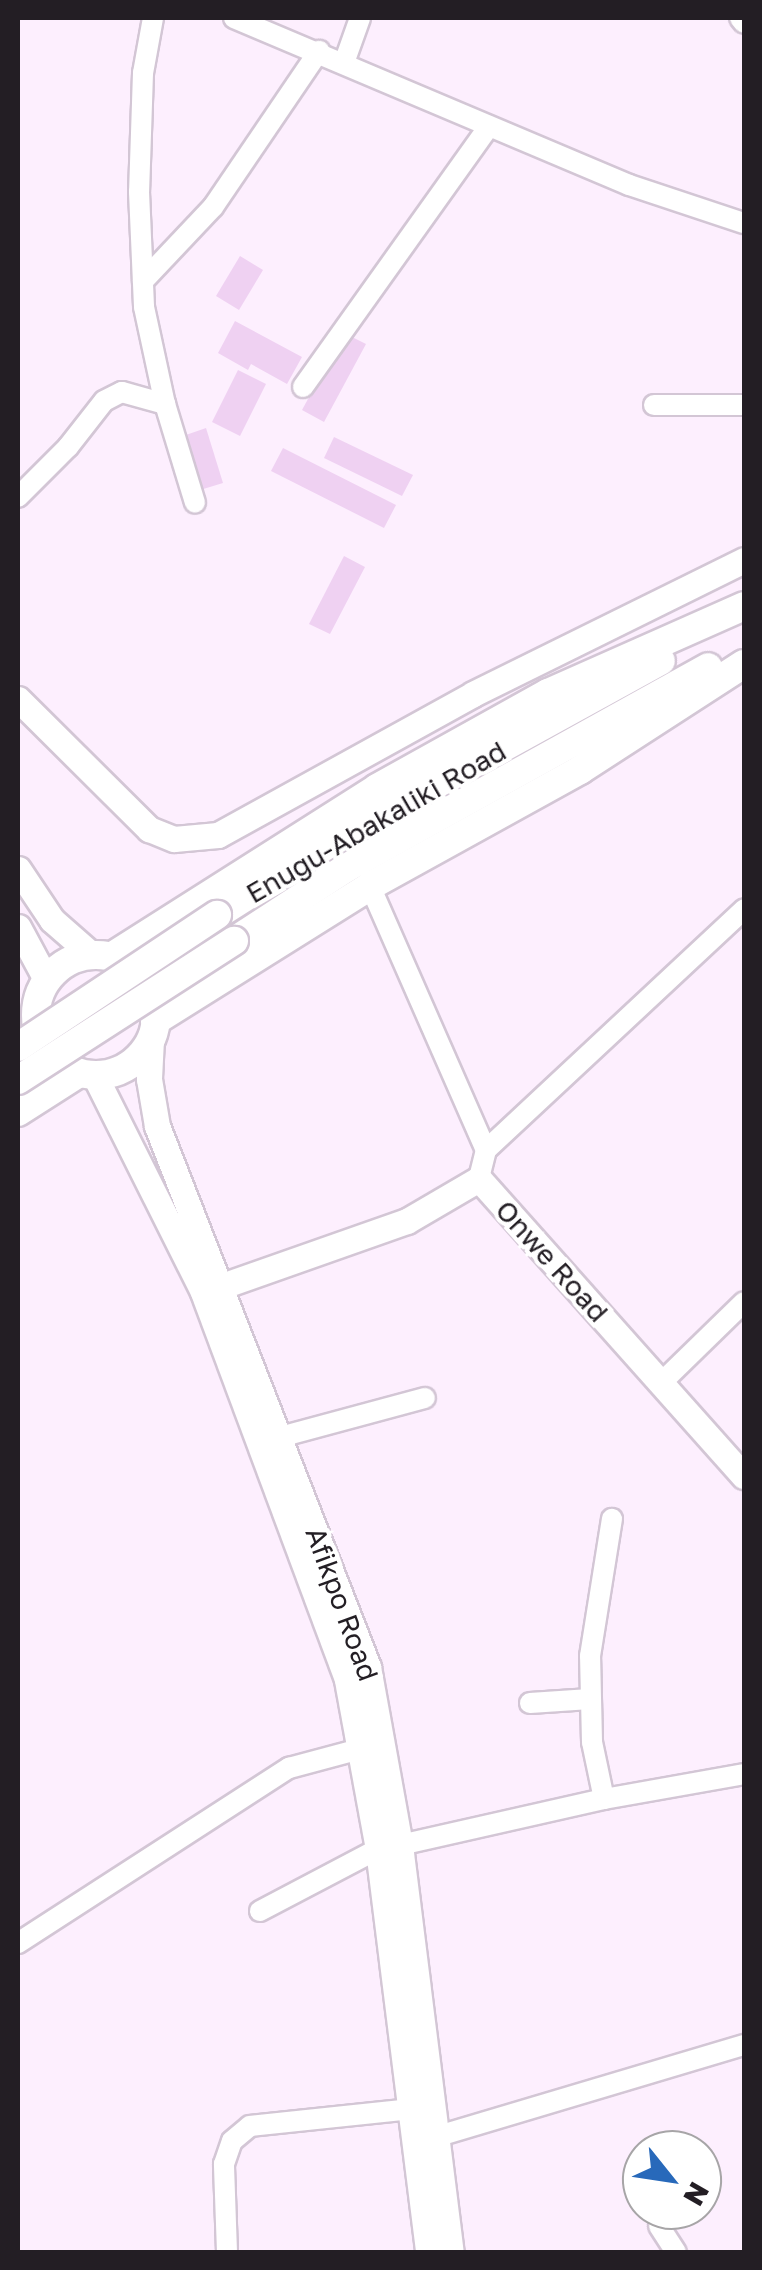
<!DOCTYPE html>
<style>
body{margin:0}
#map{position:relative;width:762px;height:2270px;overflow:hidden;background:#fdeffe;font-family:"Golos Text",sans-serif}
div>[style]{position:absolute}
.building>*{inset:0;background:#efd1f2}
.roads{filter:drop-shadow(2px 0 #d3c6d5) drop-shadow(-2px 0 #d3c6d5) drop-shadow(0 2px #d3c6d5) drop-shadow(0 -2px #d3c6d5)}
.minor>*{height:20px;margin:-10px;padding:0 10px;transform-origin:10px;border-radius:10px;background:#fff}
.major>*{height:25px;margin:-12.5px;padding:0 12.5px;transform-origin:12.5px;border-radius:12.5px;background:#fff}
.highway>*{height:28px;margin:-14px;padding:0 14px;transform-origin:14px;border-radius:14px;background:#fff}
.highway>.ring{margin:-14px;padding:0;box-sizing:content-box;background:none;border:28px solid #fff;border-radius:50%}
.bridges{filter:drop-shadow(2px 0 #d3c6d5) drop-shadow(-2px 0 #d3c6d5) drop-shadow(0 2px #d3c6d5) drop-shadow(0 -2px #d3c6d5)}
.highway-bridge>*{height:28px;margin:-14px;padding:0 14px;transform-origin:14px;border-radius:14px;background:#fff}
span{translate:-50% -50%;white-space:nowrap;text-align:center;line-height:1.15;-webkit-text-stroke:8px #fff;paint-order:stroke}
.street-label{font-size:28px;color:#231e24}
.frame{position:absolute;inset:0;border:20px solid #231e24;pointer-events:none}
.north{position:absolute;left:622px;top:2130px;width:100px;height:100px;box-sizing:border-box;background:#fff;border:2px solid #a7a5a7;border-radius:50%;rotate:120deg;font-size:28px;font-weight:700;line-height:40px;text-align:center;color:#231e24}
.north::after{content:'';display:block;margin:auto;width:35px;height:45px;background:#2869ba;clip-path:polygon(50% 0,100% 100%,50% 72%,0 100%)}
</style>
<div id="map">
<div class="building">
<div style="clip-path:polygon(240px 256px,263px 270px,239px 310px,216px 296px)"></div>
<div style="clip-path:polygon(235px 321px,302px 357px,287px 384px,251px 364px,248px 370px,218px 353px)"></div>
<div style="clip-path:polygon(344px 333px,366px 344px,324px 422px,302px 410px)"></div>
<div style="clip-path:polygon(238px 370px,266px 384px,240px 436px,212px 422px)"></div>
<div style="clip-path:polygon(206px 428px,223px 483px,200px 490px,183px 436px)"></div>
<div style="clip-path:polygon(334px 437px,413px 475px,402px 496px,324px 458px)"></div>
<div style="clip-path:polygon(283px 448px,396px 505px,384px 528px,271px 471px)"></div>
<div style="clip-path:polygon(344px 556px,365px 567px,330px 634px,309px 624px)"></div>
</div>
<div class="roads">
<div class="minor">
<div style="left:153px;top:18px;width:56px;rotate:100.3deg"></div>
<div style="left:143px;top:73px;width:119px;rotate:91.9deg"></div>
<div style="left:139px;top:192px;width:115px;rotate:87.5deg"></div>
<div style="left:144px;top:307px;width:99px;rotate:77.8deg"></div>
<div style="left:165px;top:404px;width:103px;rotate:73.1deg"></div>
<div style="left:234px;top:18px;width:429px;rotate:22.9deg"></div>
<div style="left:629px;top:185px;width:121px;rotate:18.3deg"></div>
<div style="left:740px;top:18px;width:6px;rotate:51deg"></div>
<div style="left:344px;top:63px;width:48px;rotate:-70.4deg"></div>
<div style="left:143px;top:281px;width:102px;rotate:-46.6deg"></div>
<div style="left:213px;top:207px;width:189px;rotate:-55.8deg"></div>
<div style="left:303px;top:387px;width:320px;rotate:-54.5deg"></div>
<div style="left:654px;top:405px;width:90px"></div>
<div style="left:18px;top:497px;width:71px;rotate:-45deg"></div>
<div style="left:68px;top:447px;width:58px;rotate:-52deg"></div>
<div style="left:104px;top:401px;width:20px;rotate:-27deg"></div>
<div style="left:122px;top:392px;width:45px;rotate:15.6deg"></div>
<div style="left:370px;top:886px;width:288px;rotate:66.3deg"></div>
<div style="left:486px;top:1150px;width:30px;rotate:104deg"></div>
<div style="left:486px;top:1150px;width:353px;rotate:-43deg"></div>
<div style="left:660px;top:1384px;width:117px;rotate:-44.3deg"></div>
<div style="left:280px;top:1437px;width:150px;rotate:-15.1deg"></div>
<div style="left:530px;top:1703px;width:60px;rotate:-3.8deg"></div>
<div style="left:604px;top:1799px;width:58px;rotate:-101.9deg"></div>
<div style="left:592px;top:1742px;width:86px;rotate:-91.3deg"></div>
<div style="left:590px;top:1656px;width:139px;rotate:-80.9deg"></div>
<div style="left:400px;top:1845px;width:209px;rotate:-12.7deg"></div>
<div style="left:604px;top:1799px;width:142px;rotate:-10.1deg"></div>
<div style="left:260px;top:1911px;width:133px;rotate:-27.7deg"></div>
<div style="left:18px;top:1943px;width:323px;rotate:-32.9deg"></div>
<div style="left:289px;top:1768px;width:85px;rotate:-15deg"></div>
<div style="left:425px;top:2140px;width:333px;rotate:-16.6deg"></div>
<div style="left:659px;top:2226px;width:31px;rotate:57deg"></div>
<div style="left:227px;top:2252px;width:88px;rotate:-92deg"></div>
<div style="left:224px;top:2164px;width:24px;rotate:-71deg"></div>
<div style="left:232px;top:2141px;width:23px;rotate:-40deg"></div>
<div style="left:250px;top:2126px;width:162px;rotate:-6deg"></div>
</div>
<div class="major">
<div style="left:18px;top:699px;width:185px;rotate:44.8deg"></div>
<div style="left:149px;top:829px;width:27px;rotate:22deg"></div>
<div style="left:174px;top:839px;width:44px;rotate:-5.2deg"></div>
<div style="left:218px;top:835px;width:291px;rotate:-28.9deg"></div>
<div style="left:473px;top:694px;width:302px;rotate:-26.3deg"></div>
<div style="left:18px;top:869px;width:61px;rotate:56.3deg"></div>
<div style="left:52px;top:920px;width:53px;rotate:41.2deg"></div>
<div style="left:18px;top:927px;width:61px;rotate:61.8deg"></div>
<div style="left:151px;top:1039px;width:40px;rotate:92.9deg"></div>
<div style="left:149px;top:1079px;width:48px;rotate:80.3deg"></div>
<div style="left:157px;top:1126px;width:581px;rotate:68.69deg"></div>
<div style="left:368px;top:1667px;width:181px;rotate:79.8deg"></div>
<div style="left:400px;top:1845px;width:410px;rotate:82.9deg"></div>
<div style="left:95px;top:1076px;width:241px;rotate:63.4deg"></div>
<div style="left:203px;top:1292px;width:414px;rotate:69.6deg"></div>
<div style="left:347px;top:1680px;width:172px;rotate:79.6deg"></div>
<div style="left:378px;top:1849px;width:406px;rotate:82.9deg"></div>
<div style="left:208px;top:1291px;width:211px;rotate:-19.4deg"></div>
<div style="left:407px;top:1221px;width:83px;rotate:-30.3deg"></div>
<div style="left:479px;top:1179px;width:398px;rotate:48.3deg"></div>
</div>
<div class="highway">
<div style="left:217px;top:915px;width:138px;rotate:-32.5deg"></div>
<div style="left:333px;top:841px;width:374px;rotate:-28.8deg"></div>
<div style="left:234px;top:941px;width:134px;rotate:-33.1deg"></div>
<div style="left:346px;top:868px;width:414px;rotate:-29deg"></div>
<div class="ring" style="left:36px;top:955px;width:92px;height:92px"></div>
<div style="left:111px;top:957px;width:315px;rotate:-32.4deg"></div>
<div style="left:377px;top:788px;width:196px;rotate:-29.1deg"></div>
<div style="left:548px;top:693px;width:214px;rotate:-23.9deg"></div>
<div style="left:155px;top:1021px;width:254px;rotate:-32.1deg"></div>
<div style="left:370px;top:886px;width:240px;rotate:-28.9deg"></div>
<div style="left:580px;top:770px;width:195px;rotate:-32.9deg"></div>
<div style="left:18px;top:1112px;width:72px;rotate:-32.6deg"></div>
</div>
</div>
<div class="bridges">
<div class="highway-bridge">
<div style="left:18px;top:1047px;width:239px;rotate:-33.6deg"></div>
<div style="left:18px;top:1080px;width:257px;rotate:-32.8deg"></div>
</div>
</div>
<div class="street-label">
<span style="left:376px;top:822px;rotate:-30deg">Enugu-Abakaliki Road</span>
<span style="left:552px;top:1261px;rotate:48deg">Onwe Road</span>
<span style="left:342px;top:1604px;rotate:70deg">Afikpo Road</span>
</div>
<div class="frame"></div>
<div class="north">N</div>
</div>
